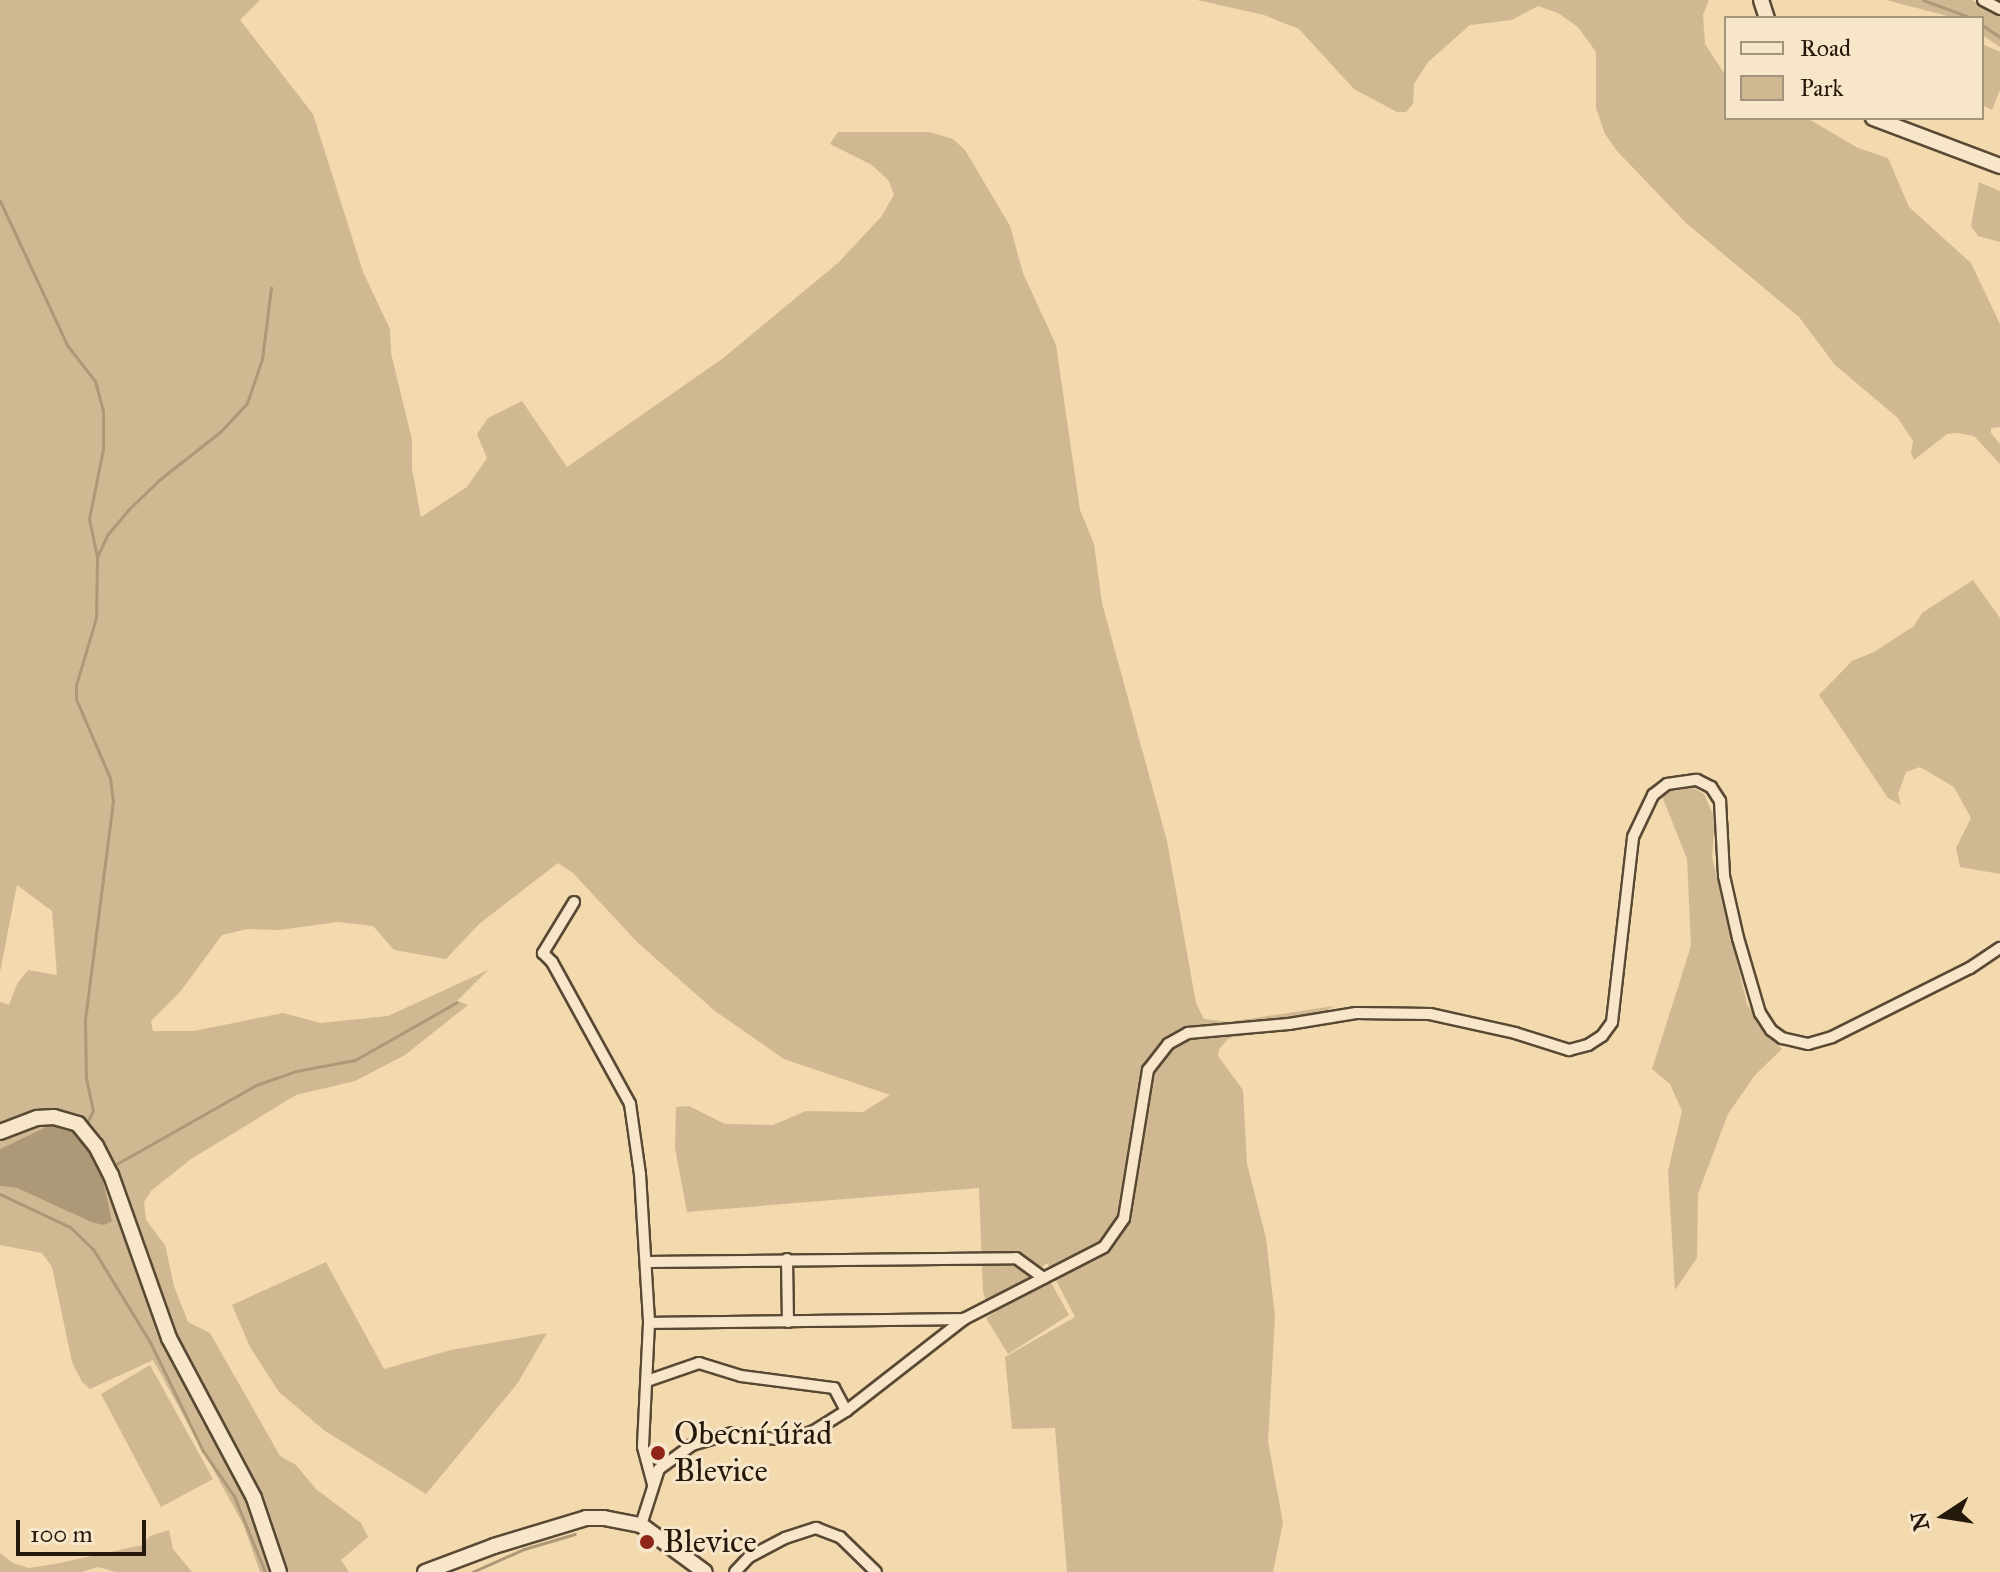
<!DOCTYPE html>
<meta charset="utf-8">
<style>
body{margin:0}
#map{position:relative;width:2000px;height:1572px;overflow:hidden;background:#f3d9ae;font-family:"IM FELL Great Primer",serif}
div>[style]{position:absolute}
.green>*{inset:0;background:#d0b892}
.water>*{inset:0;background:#ad9877}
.stream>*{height:3px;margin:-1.5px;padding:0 1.5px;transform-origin:1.5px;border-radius:1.5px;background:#ad9877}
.roads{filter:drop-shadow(2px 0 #584934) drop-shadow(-2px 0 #584934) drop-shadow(0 2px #584934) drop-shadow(0 -2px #584934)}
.street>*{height:10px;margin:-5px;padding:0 5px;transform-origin:5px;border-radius:5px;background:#f7e6ca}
.secondary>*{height:14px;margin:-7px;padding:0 7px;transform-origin:7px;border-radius:7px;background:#f7e6ca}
.dots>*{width:22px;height:22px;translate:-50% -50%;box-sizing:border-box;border:4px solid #f7e6ca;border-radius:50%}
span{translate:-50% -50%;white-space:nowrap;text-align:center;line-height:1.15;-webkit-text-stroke:6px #f7e6ca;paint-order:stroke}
.poi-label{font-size:32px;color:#25190b}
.left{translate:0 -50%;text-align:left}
.legend{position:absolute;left:1724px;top:16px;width:260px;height:104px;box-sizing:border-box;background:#f7e6ca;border:2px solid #a3947e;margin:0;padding:10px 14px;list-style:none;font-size:24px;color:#25190b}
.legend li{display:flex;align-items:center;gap:16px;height:40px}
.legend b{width:40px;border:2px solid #a3947e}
.north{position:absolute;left:1904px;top:1476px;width:80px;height:80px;-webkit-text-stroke:6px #f7e6ca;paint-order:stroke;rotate:258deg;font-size:22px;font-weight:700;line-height:32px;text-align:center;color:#25190b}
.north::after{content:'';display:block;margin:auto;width:28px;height:36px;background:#25190b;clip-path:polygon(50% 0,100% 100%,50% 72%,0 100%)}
.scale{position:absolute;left:16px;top:1520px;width:130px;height:36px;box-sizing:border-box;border:4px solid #25190b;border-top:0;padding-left:10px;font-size:24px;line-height:28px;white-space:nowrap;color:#25190b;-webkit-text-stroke:6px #f7e6ca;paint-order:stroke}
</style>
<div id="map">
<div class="green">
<div style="clip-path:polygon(0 0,260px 0,240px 20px,313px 114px,363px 272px,390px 329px,391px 353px,412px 440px,412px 469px,421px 517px,467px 487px,487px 458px,477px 434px,488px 418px,522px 401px,567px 467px,722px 359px,838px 263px,881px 217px,894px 195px,889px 181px,872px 165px,830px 144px,838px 132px,929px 132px,953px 139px,965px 150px,1010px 226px,1023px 273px,1056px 345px,1080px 510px,1094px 544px,1102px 603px,1167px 841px,1196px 1003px,1204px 1019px,1228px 1022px,1334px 1006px,1302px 1026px,1229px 1038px,1219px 1049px,1218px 1056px,1243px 1090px,1247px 1164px,1266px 1238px,1275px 1317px,1268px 1441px,1283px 1523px,1273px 1572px,1067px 1572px,1055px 1428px,1012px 1429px,1005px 1357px,1075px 1317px,1047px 1263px,988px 1307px,983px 1292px,979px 1188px,687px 1212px,675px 1148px,676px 1107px,689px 1106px,725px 1124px,773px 1125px,806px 1111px,863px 1112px,890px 1095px,784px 1059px,715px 1011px,637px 942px,573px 873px,558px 863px,479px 924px,446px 959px,394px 950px,373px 926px,338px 922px,279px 930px,247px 929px,222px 935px,180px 992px,151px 1021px,153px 1031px,194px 1031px,283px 1013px,321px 1023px,388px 1016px,488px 970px,457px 1001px,468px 1005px,405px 1055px,355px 1081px,296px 1095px,191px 1159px,151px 1191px,144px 1202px,146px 1220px,165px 1245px,174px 1286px,188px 1322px,210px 1333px,280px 1456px,296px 1465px,316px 1489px,361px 1523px,368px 1537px,341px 1560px,349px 1572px,260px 1572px,243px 1524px,153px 1360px,90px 1389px,82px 1382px,72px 1362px,52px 1267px,42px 1253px,0 1245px,0 1186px,17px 1188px,91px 1222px,112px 1220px,99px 1172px,50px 1125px,0 1149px,0 1002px,9px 1005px,17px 984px,28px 970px,57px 975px,52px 911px,17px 885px,0 972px)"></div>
<div style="clip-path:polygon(1197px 0,1709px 0,1703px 15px,1705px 44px,1726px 76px,1726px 118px,1807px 118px,1858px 148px,1888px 158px,1909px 207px,1971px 263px,2000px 324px,2000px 427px,1991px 428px,1991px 433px,2000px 444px,2000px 464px,1974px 436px,1957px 433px,1947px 434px,1914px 460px,1911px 453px,1913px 441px,1898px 418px,1835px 365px,1799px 317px,1686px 223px,1617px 151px,1605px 134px,1596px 108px,1596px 52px,1578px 27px,1558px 13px,1538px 6px,1512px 20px,1470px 25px,1428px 62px,1414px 84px,1413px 104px,1406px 112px,1397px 112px,1354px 89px,1299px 29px,1264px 15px)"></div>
<div style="clip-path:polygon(1886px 0,1972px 0,2000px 15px,2000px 47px,1982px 35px,1982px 18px,1955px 18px)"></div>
<div style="clip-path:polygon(1982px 44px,2000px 52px,2000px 90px,1992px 110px,1982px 105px)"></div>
<div style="clip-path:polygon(1979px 182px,2000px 191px,2000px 242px,1978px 236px,1971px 226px)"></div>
<div style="clip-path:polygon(1973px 580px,2000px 618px,2000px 874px,1960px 867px,1956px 848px,1971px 818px,1954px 787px,1920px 767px,1906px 772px,1898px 794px,1901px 805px,1888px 798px,1819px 695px,1852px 661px,1874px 652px,1914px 626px,1922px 613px)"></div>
<div style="clip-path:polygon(1684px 783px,1704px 794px,1715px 819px,1712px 857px,1747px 1004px,1764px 1030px,1782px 1049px,1755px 1075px,1728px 1114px,1698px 1194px,1697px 1258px,1675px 1290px,1668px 1171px,1682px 1111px,1670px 1084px,1652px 1069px,1691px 946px,1687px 859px,1660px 791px)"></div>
<div style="clip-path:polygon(326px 1262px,384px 1369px,451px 1350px,547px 1333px,517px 1384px,426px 1494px,325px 1431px,279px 1392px,250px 1347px,232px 1305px)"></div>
<div style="clip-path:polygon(1048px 1277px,1069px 1315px,1008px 1354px,986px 1318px)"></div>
<div style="clip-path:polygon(150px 1365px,213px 1479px,161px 1507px,101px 1394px)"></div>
<div style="clip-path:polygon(169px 1530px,173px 1549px,192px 1572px,116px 1572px,98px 1567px,82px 1572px,0 1572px,0 1553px,13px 1563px,29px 1568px,55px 1564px,142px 1545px,150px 1536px)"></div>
</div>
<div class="water">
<div style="clip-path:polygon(50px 1125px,81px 1135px,103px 1181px,112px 1221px,104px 1225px,91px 1222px,17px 1188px,0 1186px,0 1149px)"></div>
</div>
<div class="stream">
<div style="left:1923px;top:0;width:52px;rotate:20.2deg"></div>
<div style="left:1982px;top:25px;width:22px;rotate:34deg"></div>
<div style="left:0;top:201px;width:159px;rotate:65deg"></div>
<div style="left:67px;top:345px;width:46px;rotate:52.1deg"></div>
<div style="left:95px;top:381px;width:30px;rotate:75deg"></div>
<div style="left:103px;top:410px;width:39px;rotate:90deg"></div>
<div style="left:103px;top:449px;width:71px;rotate:101.3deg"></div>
<div style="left:89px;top:519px;width:39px;rotate:78deg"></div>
<div style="left:97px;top:557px;width:61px;rotate:90.9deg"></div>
<div style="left:96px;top:618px;width:70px;rotate:106.6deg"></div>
<div style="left:76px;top:685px;width:14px;rotate:90deg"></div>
<div style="left:76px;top:699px;width:86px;rotate:66.7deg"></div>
<div style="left:110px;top:778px;width:23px;rotate:83deg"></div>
<div style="left:113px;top:801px;width:222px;rotate:97.3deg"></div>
<div style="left:85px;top:1021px;width:57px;rotate:89deg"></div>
<div style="left:86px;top:1078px;width:33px;rotate:78deg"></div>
<div style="left:93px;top:1110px;width:19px;rotate:115deg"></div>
<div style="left:98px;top:555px;width:23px;rotate:-65deg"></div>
<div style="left:108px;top:534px;width:33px;rotate:-50deg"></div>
<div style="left:129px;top:509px;width:42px;rotate:-44deg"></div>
<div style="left:159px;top:480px;width:79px;rotate:-38.3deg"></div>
<div style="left:221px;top:431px;width:38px;rotate:-47deg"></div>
<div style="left:247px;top:403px;width:46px;rotate:-71.2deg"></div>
<div style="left:262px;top:359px;width:72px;rotate:-82.8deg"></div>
<div style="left:113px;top:1166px;width:164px;rotate:-29.5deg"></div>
<div style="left:256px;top:1085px;width:42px;rotate:-19.3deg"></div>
<div style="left:296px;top:1071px;width:60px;rotate:-10.6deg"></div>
<div style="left:355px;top:1060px;width:117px;rotate:-29.6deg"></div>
<div style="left:0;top:1194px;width:77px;rotate:25.2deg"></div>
<div style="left:70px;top:1227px;width:32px;rotate:44deg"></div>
<div style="left:93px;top:1249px;width:109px;rotate:58.5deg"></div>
<div style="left:150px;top:1342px;width:121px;rotate:64.1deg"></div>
<div style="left:203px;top:1451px;width:55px;rotate:55.4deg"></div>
<div style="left:234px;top:1496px;width:82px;rotate:67.8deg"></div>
<div style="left:472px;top:1572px;width:57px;rotate:-23.9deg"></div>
<div style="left:524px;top:1549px;width:53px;rotate:-16.4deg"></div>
</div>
<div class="roads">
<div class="street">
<div style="left:1983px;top:0;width:19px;rotate:28deg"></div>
<div style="left:574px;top:902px;width:60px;rotate:121.3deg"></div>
<div style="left:543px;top:953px;width:13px;rotate:45deg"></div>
<div style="left:552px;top:962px;width:162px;rotate:61.2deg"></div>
<div style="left:630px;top:1104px;width:71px;rotate:81.9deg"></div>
<div style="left:640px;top:1174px;width:149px;rotate:86.5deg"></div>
<div style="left:649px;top:1323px;width:124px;rotate:92.8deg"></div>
<div style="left:643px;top:1447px;width:39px;rotate:75deg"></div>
<div style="left:787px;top:1259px;width:63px;rotate:89.1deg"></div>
<div style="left:646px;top:1262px;width:370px;rotate:-0.6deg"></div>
<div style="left:1016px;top:1258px;width:34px;rotate:36deg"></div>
<div style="left:649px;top:1323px;width:315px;rotate:-0.7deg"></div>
<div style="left:647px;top:1381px;width:55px;rotate:-19.1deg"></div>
<div style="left:699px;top:1363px;width:44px;rotate:17.2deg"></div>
<div style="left:741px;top:1376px;width:94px;rotate:7.4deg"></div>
<div style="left:834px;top:1388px;width:26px;rotate:62deg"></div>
<div style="left:641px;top:1525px;width:59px;rotate:-72.2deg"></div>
<div style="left:659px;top:1469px;width:41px;rotate:-36deg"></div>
<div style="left:692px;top:1445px;width:42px;rotate:-16.7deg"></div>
<div style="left:732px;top:1433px;width:43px;rotate:7.9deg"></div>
<div style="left:775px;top:1439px;width:24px;rotate:-5deg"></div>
<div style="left:799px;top:1437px;width:16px;rotate:-22deg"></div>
<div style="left:814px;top:1431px;width:38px;rotate:-32deg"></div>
<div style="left:846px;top:1411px;width:150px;rotate:-37.9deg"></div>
<div style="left:964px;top:1319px;width:157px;rotate:-27.2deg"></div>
<div style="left:1104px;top:1247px;width:35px;rotate:-55deg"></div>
<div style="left:1124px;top:1218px;width:150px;rotate:-80.8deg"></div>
<div style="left:1148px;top:1070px;width:33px;rotate:-52deg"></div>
<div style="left:1168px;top:1044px;width:23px;rotate:-29deg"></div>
<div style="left:1188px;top:1033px;width:101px;rotate:-5.1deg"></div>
<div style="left:1289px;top:1024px;width:68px;rotate:-9.3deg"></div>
<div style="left:1356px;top:1013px;width:74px;rotate:0.8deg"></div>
<div style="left:1430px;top:1014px;width:87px;rotate:12.6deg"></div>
<div style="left:1515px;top:1033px;width:57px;rotate:17.5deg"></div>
<div style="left:1569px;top:1050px;width:20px;rotate:-15deg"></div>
<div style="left:1588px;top:1045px;width:17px;rotate:-33deg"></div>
<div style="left:1602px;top:1036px;width:17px;rotate:-54deg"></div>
<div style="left:1612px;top:1022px;width:186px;rotate:-83.5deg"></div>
<div style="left:1633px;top:837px;width:47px;rotate:-64.5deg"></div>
<div style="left:1653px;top:795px;width:18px;rotate:-38deg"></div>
<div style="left:1667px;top:784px;width:30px;rotate:-8deg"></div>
<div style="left:1697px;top:780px;width:16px;rotate:27deg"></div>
<div style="left:1711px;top:787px;width:17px;rotate:57deg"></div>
<div style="left:1720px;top:801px;width:75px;rotate:86.9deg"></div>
<div style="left:1724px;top:876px;width:64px;rotate:77.3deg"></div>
<div style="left:1738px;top:938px;width:78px;rotate:73.7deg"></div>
<div style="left:1760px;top:1013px;width:20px;rotate:57deg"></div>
<div style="left:1771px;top:1030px;width:14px;rotate:36deg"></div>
<div style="left:1782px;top:1038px;width:27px;rotate:13deg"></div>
<div style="left:1808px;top:1044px;width:25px;rotate:-16deg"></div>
<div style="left:1832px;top:1037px;width:154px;rotate:-26.6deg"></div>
<div style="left:1970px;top:968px;width:36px;rotate:-34deg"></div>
<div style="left:735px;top:1572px;width:21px;rotate:-47deg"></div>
<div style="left:749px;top:1557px;width:41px;rotate:-27.8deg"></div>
<div style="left:785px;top:1538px;width:33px;rotate:-18deg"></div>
<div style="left:816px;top:1528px;width:26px;rotate:21deg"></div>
<div style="left:840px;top:1537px;width:50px;rotate:44.2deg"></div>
</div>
<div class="secondary">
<div style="left:1761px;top:0;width:19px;rotate:72deg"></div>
<div style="left:1873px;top:118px;width:136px;rotate:20.7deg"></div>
<div style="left:0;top:1132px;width:40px;rotate:-21deg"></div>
<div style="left:37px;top:1118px;width:17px;rotate:-3deg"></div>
<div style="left:54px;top:1117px;width:25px;rotate:16deg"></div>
<div style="left:78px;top:1124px;width:28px;rotate:51deg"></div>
<div style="left:96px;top:1146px;width:33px;rotate:63deg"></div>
<div style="left:111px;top:1175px;width:173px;rotate:70.4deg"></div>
<div style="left:169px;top:1338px;width:181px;rotate:62deg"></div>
<div style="left:254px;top:1498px;width:78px;rotate:71.3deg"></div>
<div style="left:425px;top:1572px;width:74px;rotate:-20.6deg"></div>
<div style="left:494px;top:1546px;width:96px;rotate:-16.9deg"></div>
<div style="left:586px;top:1518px;width:18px"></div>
<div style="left:604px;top:1518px;width:38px;rotate:11deg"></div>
<div style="left:641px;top:1525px;width:79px;rotate:36.3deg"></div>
</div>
</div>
<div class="dots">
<div style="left:658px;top:1453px;background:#8f2418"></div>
<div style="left:647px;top:1542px;background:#8f2418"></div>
</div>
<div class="poi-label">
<span class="left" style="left:674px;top:1453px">Obecní úřad<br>Blevice</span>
<span class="left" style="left:663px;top:1542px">Blevice</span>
</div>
<ul class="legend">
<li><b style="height:10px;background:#f7e6ca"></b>Road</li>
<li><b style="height:22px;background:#d0b892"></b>Park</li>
</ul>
<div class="north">N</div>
<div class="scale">100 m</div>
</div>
